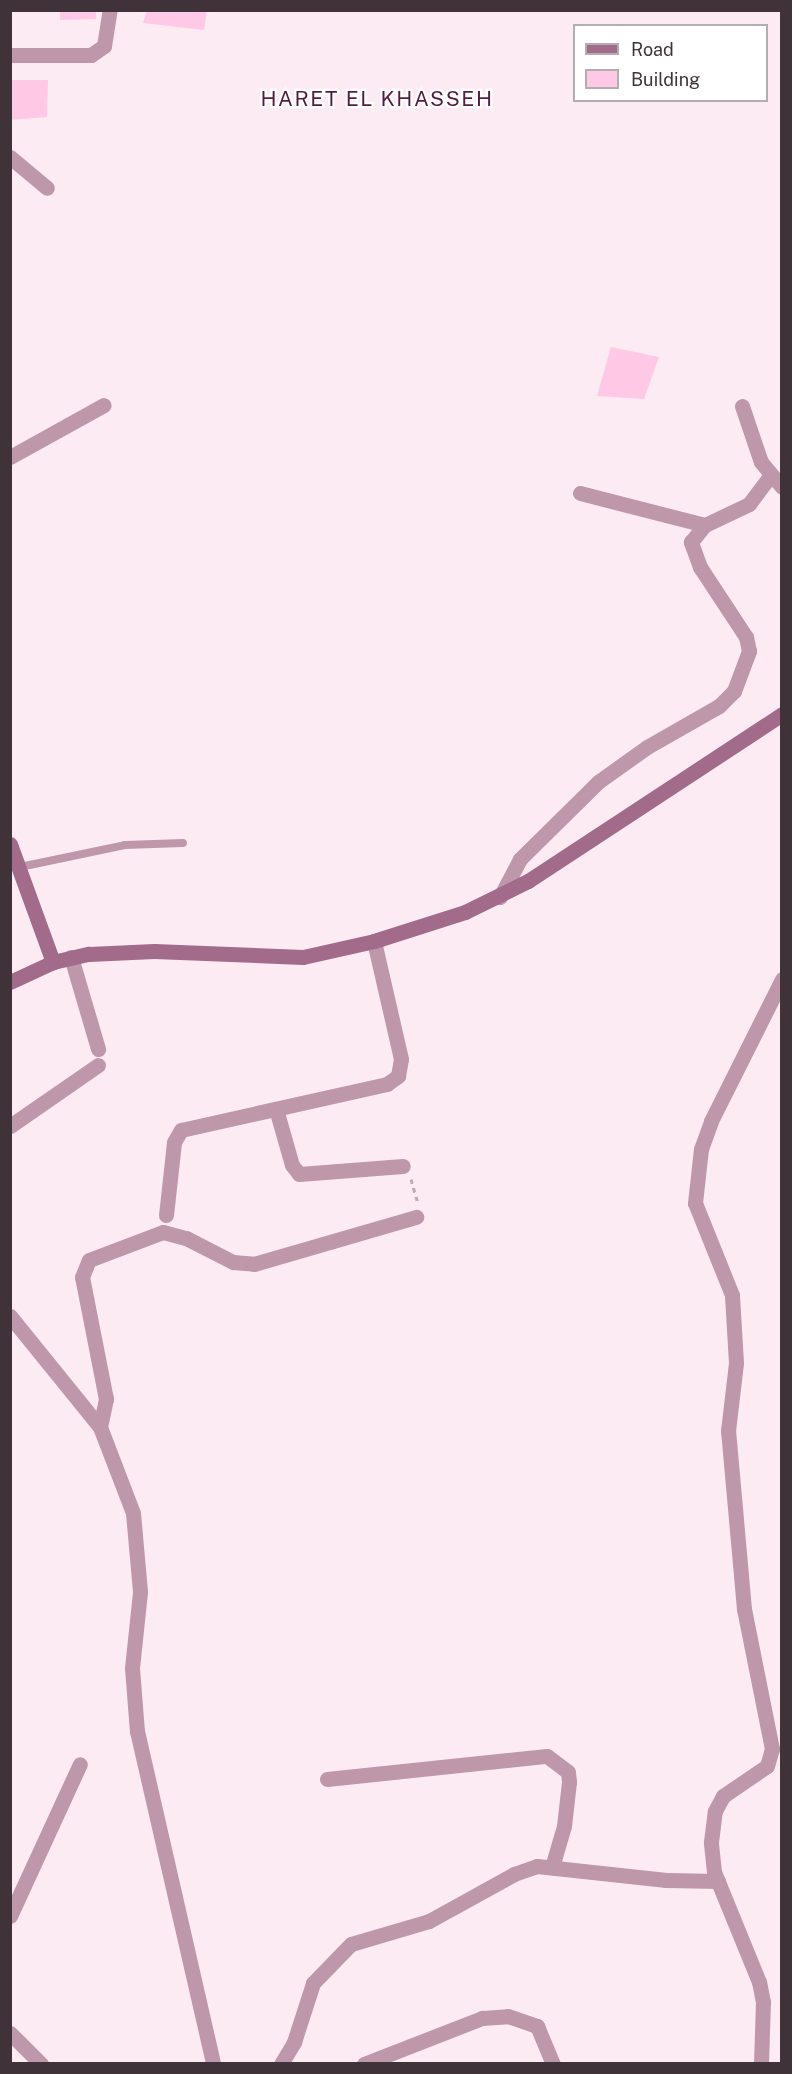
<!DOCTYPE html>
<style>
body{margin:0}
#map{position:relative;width:792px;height:2074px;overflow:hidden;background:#fdebf4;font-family:"Public Sans",sans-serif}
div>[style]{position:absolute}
.building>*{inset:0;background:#ffc8e5}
.path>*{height:3px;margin-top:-1.5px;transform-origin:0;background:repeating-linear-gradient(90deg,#bbabb3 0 4.5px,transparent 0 9px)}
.lane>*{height:8px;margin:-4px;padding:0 4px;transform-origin:4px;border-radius:4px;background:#be97ab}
.street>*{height:15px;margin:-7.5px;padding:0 7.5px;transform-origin:7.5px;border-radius:7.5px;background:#be97ab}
.secondary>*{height:15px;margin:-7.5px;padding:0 7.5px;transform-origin:7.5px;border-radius:7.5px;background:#a26b8a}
span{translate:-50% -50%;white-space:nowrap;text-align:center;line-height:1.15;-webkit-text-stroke:4.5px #fff;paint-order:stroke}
.quarter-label{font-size:21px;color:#561a40;letter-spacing:1.5px}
.frame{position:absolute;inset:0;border:12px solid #3f3339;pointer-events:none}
.legend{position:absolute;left:573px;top:24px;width:195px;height:78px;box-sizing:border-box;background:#fff;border:2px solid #b2adb0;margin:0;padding:8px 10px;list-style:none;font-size:18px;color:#3f3339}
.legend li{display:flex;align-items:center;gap:12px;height:30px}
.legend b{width:30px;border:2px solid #b2adb0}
</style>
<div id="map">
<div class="building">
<div style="clip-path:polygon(60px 10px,96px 10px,96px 19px,60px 20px)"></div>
<div style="clip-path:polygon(147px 10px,207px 10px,204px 30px,143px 23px)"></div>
<div style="clip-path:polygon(10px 80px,48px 80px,47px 117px,10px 120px)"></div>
<div style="clip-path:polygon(611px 347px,659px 357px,644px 399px,597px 396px)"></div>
</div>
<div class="path">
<div style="left:411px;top:1179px;width:26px;rotate:74deg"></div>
</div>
<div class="lane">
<div style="left:20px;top:867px;width:107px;rotate:-11.8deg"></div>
<div style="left:125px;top:845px;width:58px;rotate:-2deg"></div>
</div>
<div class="street">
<div style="left:10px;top:55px;width:81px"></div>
<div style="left:91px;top:55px;width:16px;rotate:-35deg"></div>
<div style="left:104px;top:46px;width:36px;rotate:-81deg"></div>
<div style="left:10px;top:157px;width:48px;rotate:40deg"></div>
<div style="left:742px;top:406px;width:59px;rotate:71.3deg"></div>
<div style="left:761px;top:462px;width:33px;rotate:50deg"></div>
<div style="left:10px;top:457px;width:107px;rotate:-29deg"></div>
<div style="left:580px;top:493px;width:129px;rotate:14.4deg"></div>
<div style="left:500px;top:897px;width:43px;rotate:-62.2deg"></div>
<div style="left:520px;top:859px;width:110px;rotate:-44.6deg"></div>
<div style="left:598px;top:782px;width:60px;rotate:-35.5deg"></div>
<div style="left:647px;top:747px;width:83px;rotate:-29.7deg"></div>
<div style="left:719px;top:706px;width:21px;rotate:-45deg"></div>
<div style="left:734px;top:691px;width:43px;rotate:-69.4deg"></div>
<div style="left:749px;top:651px;width:14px;rotate:-102deg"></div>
<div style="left:746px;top:637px;width:84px;rotate:-123.3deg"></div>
<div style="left:700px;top:567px;width:27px;rotate:-110deg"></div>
<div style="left:691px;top:542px;width:22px;rotate:-51deg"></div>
<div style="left:705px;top:525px;width:49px;rotate:-25.5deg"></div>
<div style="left:749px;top:504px;width:35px;rotate:-53deg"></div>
<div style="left:71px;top:957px;width:96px;rotate:73.6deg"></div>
<div style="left:276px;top:1109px;width:58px;rotate:74.1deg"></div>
<div style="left:292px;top:1165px;width:11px;rotate:52deg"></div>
<div style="left:299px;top:1174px;width:104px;rotate:-4.4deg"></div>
<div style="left:10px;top:1126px;width:107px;rotate:-34.7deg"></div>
<div style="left:166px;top:1215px;width:73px;rotate:-83.7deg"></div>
<div style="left:174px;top:1142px;width:14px;rotate:-60deg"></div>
<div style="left:181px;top:1130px;width:211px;rotate:-12.6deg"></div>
<div style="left:387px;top:1084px;width:14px;rotate:-36deg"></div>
<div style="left:398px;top:1076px;width:17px;rotate:-80deg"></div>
<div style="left:401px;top:1059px;width:121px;rotate:-102.9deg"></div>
<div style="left:10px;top:1316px;width:143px;rotate:51deg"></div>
<div style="left:100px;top:1427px;width:92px;rotate:69deg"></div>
<div style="left:133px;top:1513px;width:79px;rotate:84.9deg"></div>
<div style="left:140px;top:1592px;width:76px;rotate:96deg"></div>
<div style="left:132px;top:1668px;width:63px;rotate:85.5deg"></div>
<div style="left:137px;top:1731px;width:342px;rotate:77.1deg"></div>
<div style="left:100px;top:1427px;width:29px;rotate:-78deg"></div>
<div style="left:106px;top:1399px;width:124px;rotate:-101.1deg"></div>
<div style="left:82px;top:1277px;width:18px;rotate:-68deg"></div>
<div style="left:89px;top:1260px;width:79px;rotate:-20.7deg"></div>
<div style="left:163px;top:1232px;width:24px;rotate:15deg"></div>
<div style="left:186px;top:1238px;width:53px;rotate:27.1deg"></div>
<div style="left:233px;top:1262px;width:21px;rotate:5deg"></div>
<div style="left:254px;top:1264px;width:169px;rotate:-16.2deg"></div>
<div style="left:327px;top:1779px;width:221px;rotate:-6deg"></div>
<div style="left:547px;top:1756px;width:26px;rotate:37deg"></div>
<div style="left:568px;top:1772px;width:10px;rotate:84deg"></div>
<div style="left:569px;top:1782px;width:44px;rotate:96.5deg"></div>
<div style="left:564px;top:1826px;width:43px;rotate:106.3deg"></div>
<div style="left:10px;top:1916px;width:167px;rotate:-65.3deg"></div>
<div style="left:10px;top:2033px;width:44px;rotate:45deg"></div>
<div style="left:281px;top:2064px;width:26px;rotate:-59deg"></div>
<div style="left:294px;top:2042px;width:62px;rotate:-72.1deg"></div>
<div style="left:313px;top:1983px;width:54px;rotate:-45.7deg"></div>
<div style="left:351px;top:1944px;width:81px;rotate:-16.4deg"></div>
<div style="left:429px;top:1921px;width:97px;rotate:-28.9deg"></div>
<div style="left:514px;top:1874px;width:24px;rotate:-19deg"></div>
<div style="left:537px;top:1866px;width:130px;rotate:6.2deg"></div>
<div style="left:666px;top:1880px;width:52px;rotate:1.1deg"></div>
<div style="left:364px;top:2064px;width:127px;rotate:-21.3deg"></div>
<div style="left:482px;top:2018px;width:26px;rotate:-4deg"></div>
<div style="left:508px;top:2016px;width:31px;rotate:19deg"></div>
<div style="left:537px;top:2026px;width:41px;rotate:67.2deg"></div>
<div style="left:761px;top:2064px;width:62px;rotate:-88.2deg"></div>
<div style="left:763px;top:2002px;width:20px;rotate:-101deg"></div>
<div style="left:759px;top:1982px;width:119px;rotate:-112.2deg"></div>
<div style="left:714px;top:1872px;width:30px;rotate:-96deg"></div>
<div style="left:711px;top:1842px;width:31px;rotate:-83deg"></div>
<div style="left:715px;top:1811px;width:17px;rotate:-62deg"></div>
<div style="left:723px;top:1796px;width:53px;rotate:-34.3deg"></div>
<div style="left:767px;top:1766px;width:18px;rotate:-74deg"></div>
<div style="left:772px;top:1749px;width:143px;rotate:-101.3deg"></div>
<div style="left:744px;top:1609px;width:179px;rotate:-95.1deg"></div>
<div style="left:728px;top:1431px;width:68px;rotate:-83.3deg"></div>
<div style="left:736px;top:1363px;width:68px;rotate:-93.4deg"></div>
<div style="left:732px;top:1295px;width:99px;rotate:-111.9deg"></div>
<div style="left:695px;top:1203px;width:54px;rotate:-83.7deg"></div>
<div style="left:701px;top:1149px;width:30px;rotate:-70deg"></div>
<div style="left:711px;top:1121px;width:159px;rotate:-63.4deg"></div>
</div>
<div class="secondary">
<div style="left:10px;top:844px;width:126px;rotate:70deg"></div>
<div style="left:10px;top:982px;width:47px;rotate:-24.9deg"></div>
<div style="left:53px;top:962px;width:37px;rotate:-13deg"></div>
<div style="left:89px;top:954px;width:65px;rotate:-2.6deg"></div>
<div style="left:154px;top:951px;width:149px;rotate:2.3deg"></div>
<div style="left:303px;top:957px;width:73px;rotate:-12.7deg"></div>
<div style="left:374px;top:941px;width:96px;rotate:-17.7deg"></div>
<div style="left:465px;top:912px;width:70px;rotate:-26.2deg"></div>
<div style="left:528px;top:881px;width:304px;rotate:-33.3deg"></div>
</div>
<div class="quarter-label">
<span style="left:377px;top:99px">HARET EL KHASSEH</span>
</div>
<div class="frame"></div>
<ul class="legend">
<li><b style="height:8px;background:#a26b8a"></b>Road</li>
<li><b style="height:16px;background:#ffc8e5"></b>Building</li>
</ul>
</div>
